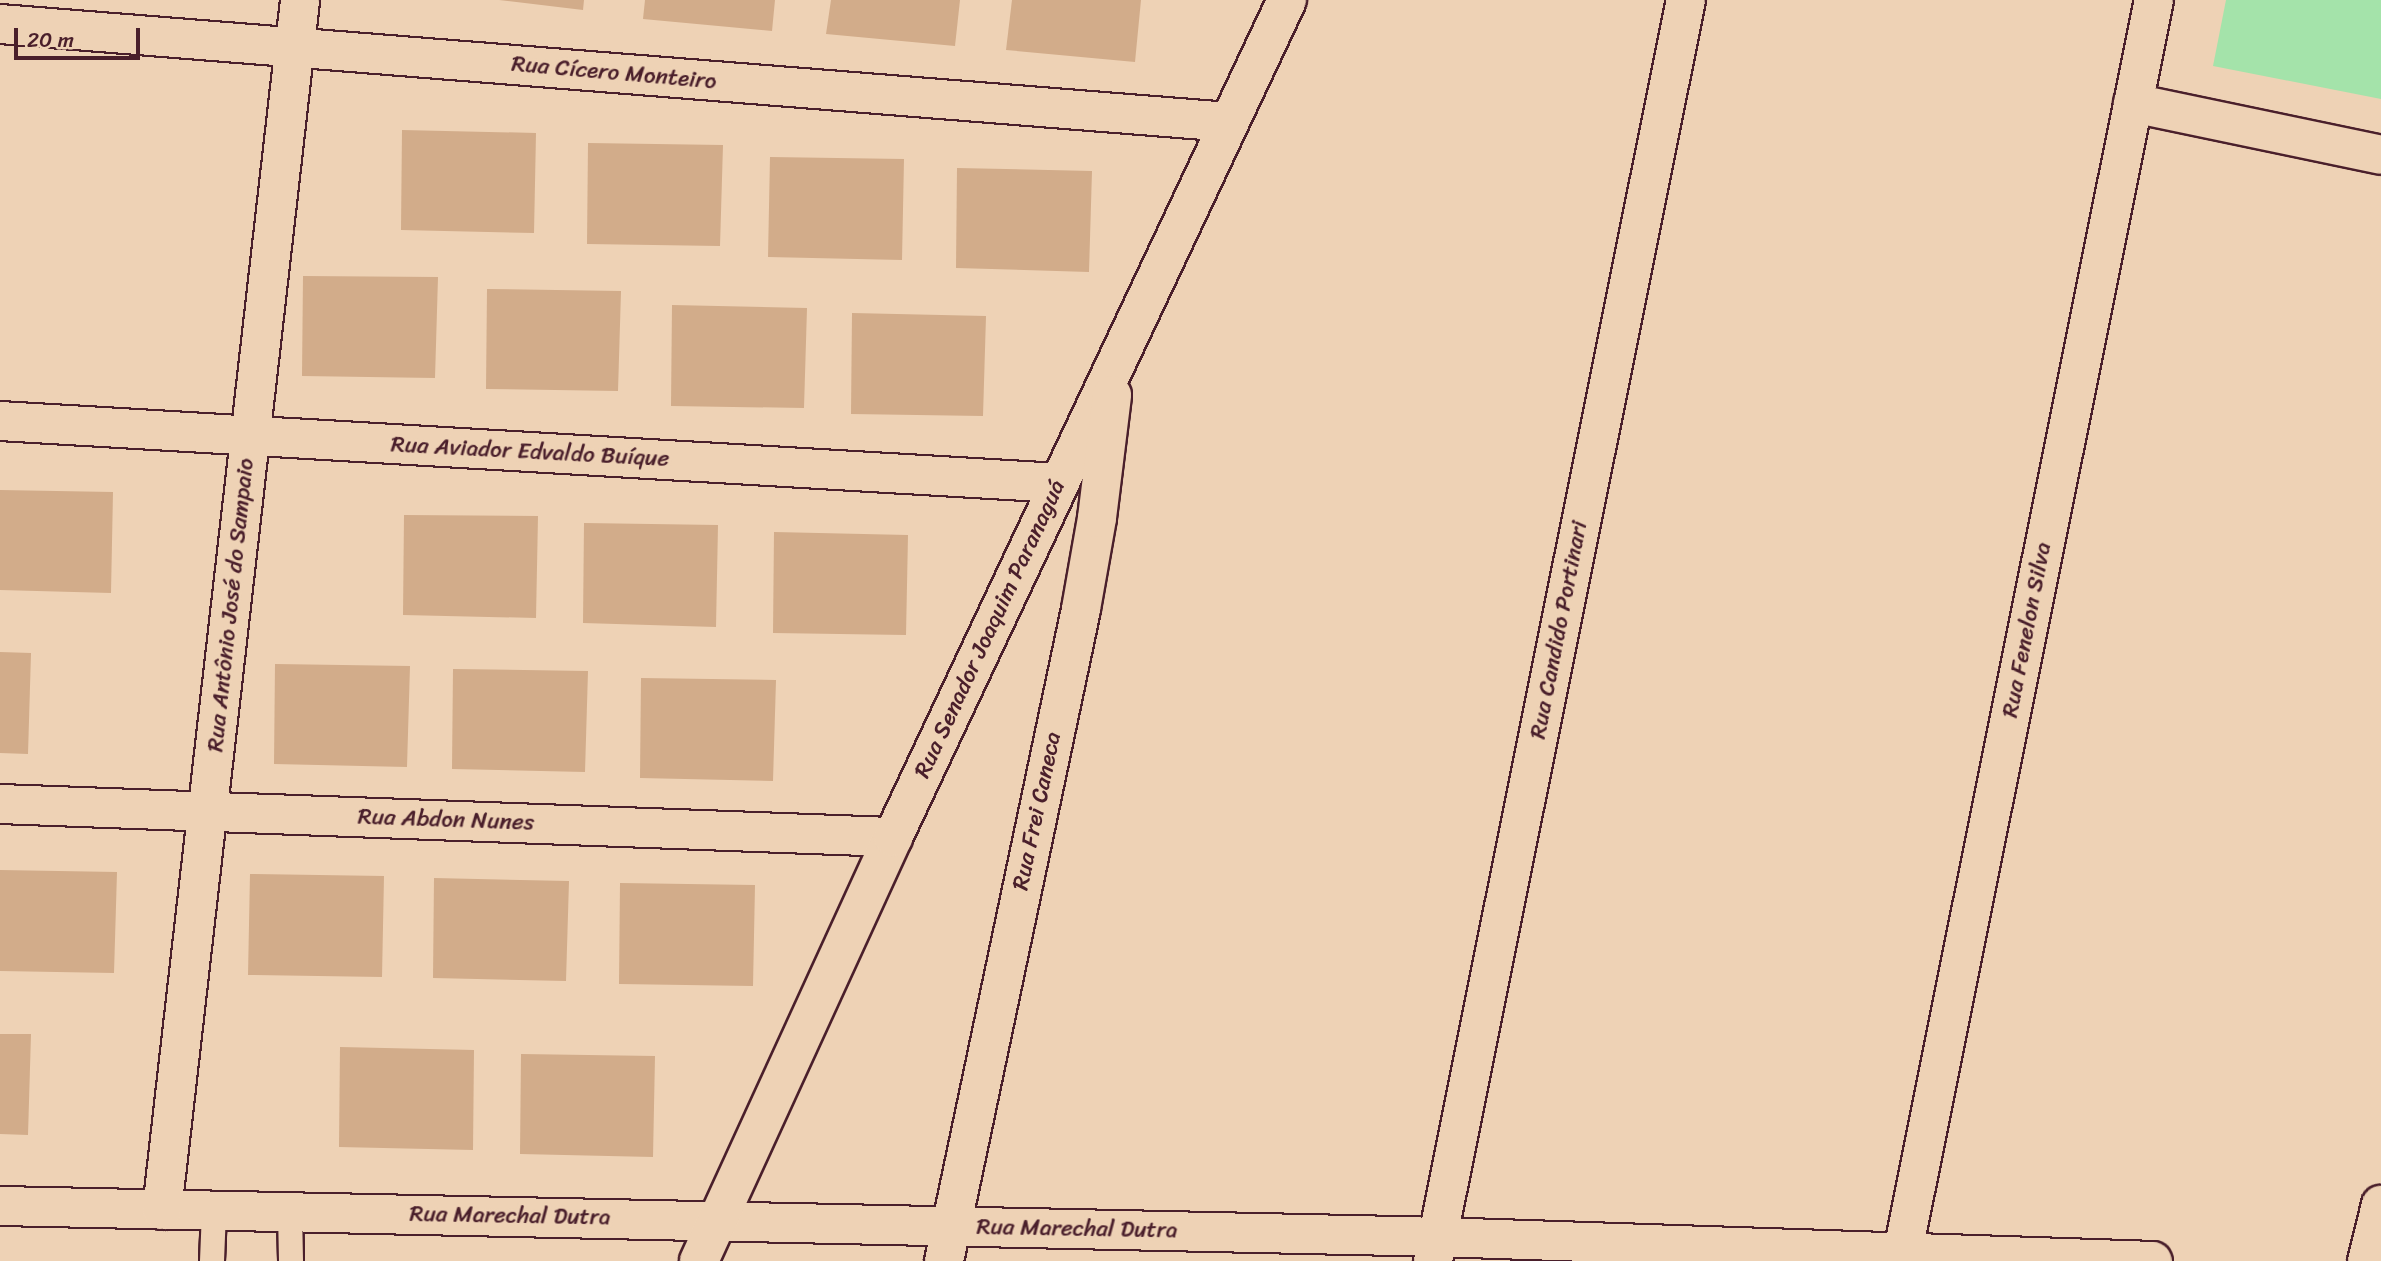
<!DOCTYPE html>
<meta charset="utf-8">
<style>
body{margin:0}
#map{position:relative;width:2381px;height:1261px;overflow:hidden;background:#eed2b5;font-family:Sriracha,sans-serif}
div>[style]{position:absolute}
.green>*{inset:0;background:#a4e3aa}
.building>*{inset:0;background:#d2ac8a}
.roads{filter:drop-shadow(2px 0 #4a1f2b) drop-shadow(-2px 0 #4a1f2b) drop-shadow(0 2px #4a1f2b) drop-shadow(0 -2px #4a1f2b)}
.service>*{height:24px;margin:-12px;padding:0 12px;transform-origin:12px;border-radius:12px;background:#eed2b5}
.minor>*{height:38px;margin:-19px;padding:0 19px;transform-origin:19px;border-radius:19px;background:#eed2b5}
span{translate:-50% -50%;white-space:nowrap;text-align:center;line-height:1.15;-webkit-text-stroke:6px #eed2b5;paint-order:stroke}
.street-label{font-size:23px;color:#4a1f2b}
.scale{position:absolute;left:14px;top:28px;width:126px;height:32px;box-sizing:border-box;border:4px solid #4a1f2b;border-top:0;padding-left:9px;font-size:21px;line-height:24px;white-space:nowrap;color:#4a1f2b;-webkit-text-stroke:5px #eed2b5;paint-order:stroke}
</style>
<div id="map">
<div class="green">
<div style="clip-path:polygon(2226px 0,2381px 0,2381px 99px,2213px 66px)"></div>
</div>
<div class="building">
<div style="clip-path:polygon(499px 0,584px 0,583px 10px)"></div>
<div style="clip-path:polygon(645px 0,775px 0,772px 31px,643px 19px)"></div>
<div style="clip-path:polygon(831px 0,960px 0,955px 46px,826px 34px)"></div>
<div style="clip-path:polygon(1012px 0,1141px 0,1135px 62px,1006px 50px)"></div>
<div style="clip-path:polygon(402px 130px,536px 133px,534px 233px,401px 230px)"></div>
<div style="clip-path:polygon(588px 143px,723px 145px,720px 246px,587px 244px)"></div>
<div style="clip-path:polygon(770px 157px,904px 159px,902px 260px,768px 257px)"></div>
<div style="clip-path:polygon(957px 168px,1092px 171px,1089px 272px,956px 268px)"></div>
<div style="clip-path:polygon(303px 276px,438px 277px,435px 378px,302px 376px)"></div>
<div style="clip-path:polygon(487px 289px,621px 291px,618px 391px,486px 389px)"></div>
<div style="clip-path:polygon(672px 305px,807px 308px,804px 408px,671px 406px)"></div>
<div style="clip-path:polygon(852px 313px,986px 316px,983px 416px,851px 414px)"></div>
<div style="clip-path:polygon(0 490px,113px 492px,111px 593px,0 590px)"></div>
<div style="clip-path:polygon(404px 515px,538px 516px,536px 618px,403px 615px)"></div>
<div style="clip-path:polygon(584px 523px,718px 525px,716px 627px,583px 623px)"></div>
<div style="clip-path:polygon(774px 532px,908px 535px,906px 635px,773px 633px)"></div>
<div style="clip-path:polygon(0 652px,31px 653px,28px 754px,0 753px)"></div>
<div style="clip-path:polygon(275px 664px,410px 666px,407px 767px,274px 764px)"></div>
<div style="clip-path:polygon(453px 669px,588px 671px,585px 772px,452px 769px)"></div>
<div style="clip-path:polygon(641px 678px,776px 680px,773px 781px,640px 778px)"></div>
<div style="clip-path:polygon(0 870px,117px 872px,114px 973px,0 971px)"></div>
<div style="clip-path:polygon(250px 874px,384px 876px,382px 977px,248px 975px)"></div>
<div style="clip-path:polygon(434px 878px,569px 881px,566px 981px,433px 978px)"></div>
<div style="clip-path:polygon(620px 883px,755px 885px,753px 986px,619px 984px)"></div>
<div style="clip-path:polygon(0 1034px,31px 1034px,28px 1135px,0 1134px)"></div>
<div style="clip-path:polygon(340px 1047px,474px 1050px,473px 1150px,339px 1147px)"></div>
<div style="clip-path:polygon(521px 1054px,655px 1056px,653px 1157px,520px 1154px)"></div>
</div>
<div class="roads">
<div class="service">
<div style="left:290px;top:1212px;width:49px;rotate:88.8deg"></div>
<div style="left:212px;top:1261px;width:50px;rotate:-87.7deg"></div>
</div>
<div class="minor">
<div style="left:0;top:24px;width:1232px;rotate:4.56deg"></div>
<div style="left:2133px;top:103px;width:253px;rotate:11.8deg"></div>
<div style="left:0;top:421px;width:1061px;rotate:3.35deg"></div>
<div style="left:0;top:804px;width:894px;rotate:2.12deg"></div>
<div style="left:0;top:1206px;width:1438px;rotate:1.23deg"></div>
<div style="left:1438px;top:1237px;width:715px;rotate:1.92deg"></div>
<div style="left:162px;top:1210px;width:1218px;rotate:-83.49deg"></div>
<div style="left:699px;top:1261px;width:466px;rotate:-65.4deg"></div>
<div style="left:893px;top:837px;width:925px;rotate:-64.79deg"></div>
<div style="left:944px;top:1261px;width:666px;rotate:-78.13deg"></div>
<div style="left:1081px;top:609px;width:92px;rotate:-80deg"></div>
<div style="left:1097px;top:518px;width:124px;rotate:-83deg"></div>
<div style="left:1433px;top:1261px;width:1286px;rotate:-78.66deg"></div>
<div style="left:1901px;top:1261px;width:1286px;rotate:-78.66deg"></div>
<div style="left:2367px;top:1261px;width:58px;rotate:-76deg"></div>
</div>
</div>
<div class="street-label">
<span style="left:614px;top:73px;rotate:5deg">Rua Cícero Monteiro</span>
<span style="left:530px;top:452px;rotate:3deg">Rua Aviador Edvaldo Buíque</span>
<span style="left:231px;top:605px;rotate:-84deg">Rua Antônio José do Sampaio</span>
<span style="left:990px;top:629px;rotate:-65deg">Rua Senador Joaquim Paranaguá</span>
<span style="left:1559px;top:630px;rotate:-79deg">Rua Candido Portinari</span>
<span style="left:2027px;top:630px;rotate:-79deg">Rua Fenelon Silva</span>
<span style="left:1037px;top:811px;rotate:-78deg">Rua Frei Caneca</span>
<span style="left:446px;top:820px;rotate:2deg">Rua Abdon Nunes</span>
<span style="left:510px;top:1216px;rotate:1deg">Rua Marechal Dutra</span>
<span style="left:1077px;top:1229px;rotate:1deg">Rua Marechal Dutra</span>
</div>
<div class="scale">20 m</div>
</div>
